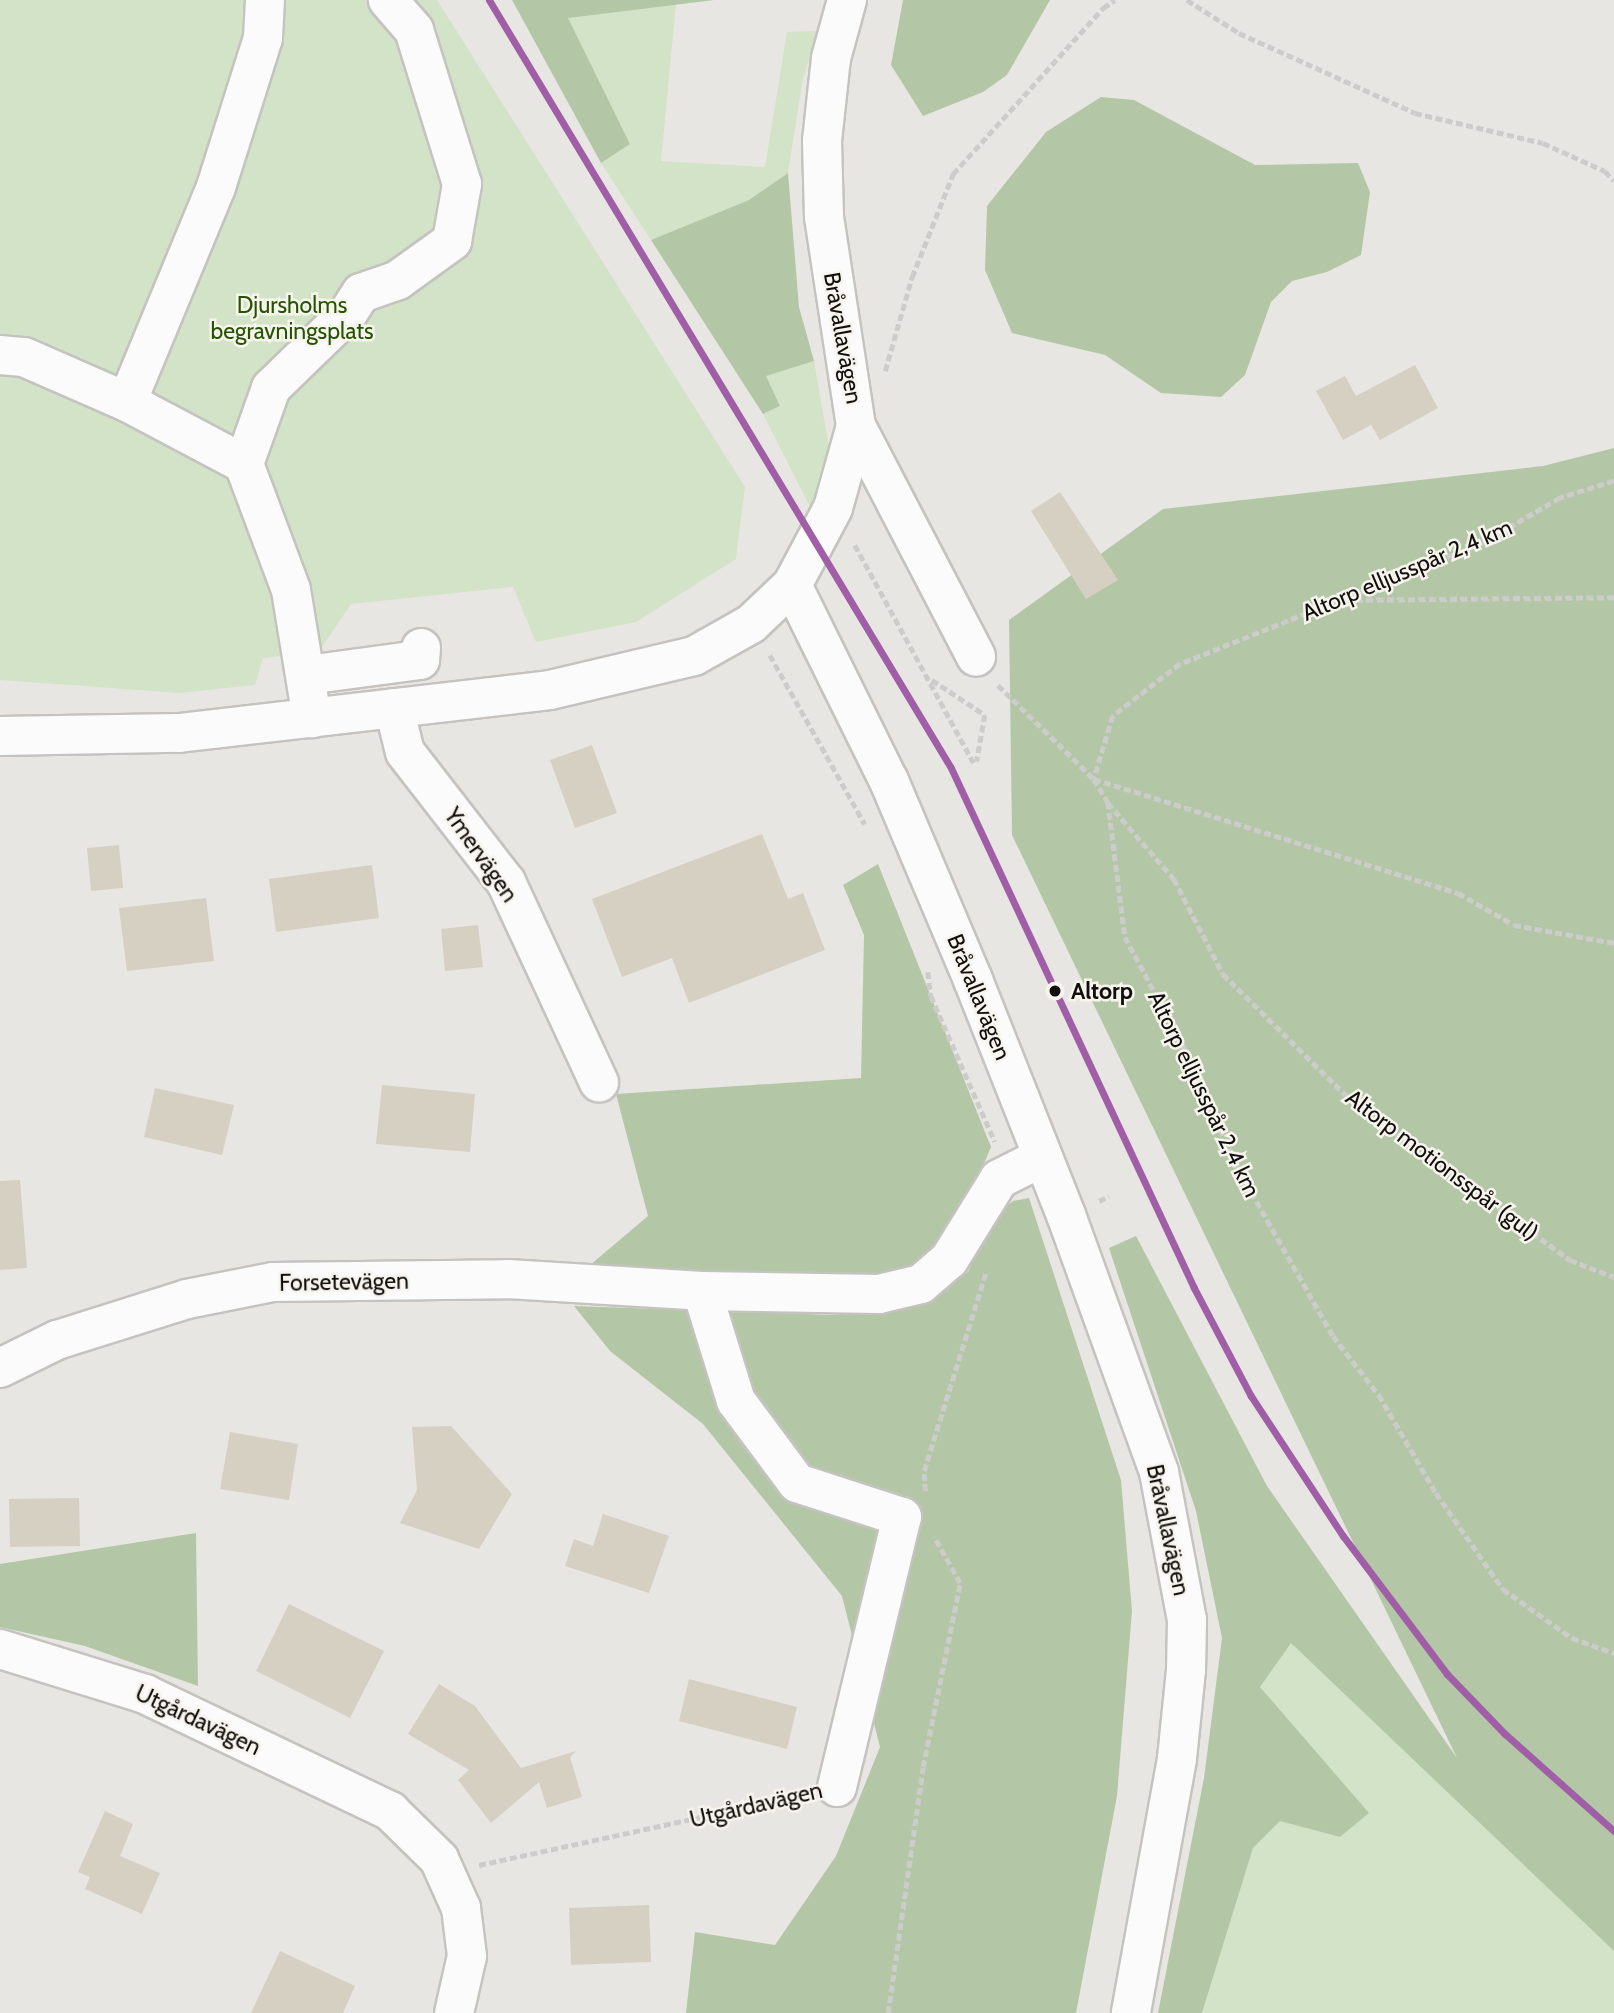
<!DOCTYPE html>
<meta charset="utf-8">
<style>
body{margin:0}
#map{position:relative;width:1614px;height:2013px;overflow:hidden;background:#e8e6e2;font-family:Cabin,sans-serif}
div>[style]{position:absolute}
.green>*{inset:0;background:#d2e3c7}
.forest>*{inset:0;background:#b3c7a7}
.building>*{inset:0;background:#d6d0c2}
.path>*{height:4.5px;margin-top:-2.25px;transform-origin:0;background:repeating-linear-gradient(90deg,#cccccb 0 7px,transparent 0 10.5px)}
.roads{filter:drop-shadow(2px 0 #c4c3bf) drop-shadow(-2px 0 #c4c3bf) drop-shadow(0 2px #c4c3bf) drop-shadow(0 -2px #c4c3bf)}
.minor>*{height:38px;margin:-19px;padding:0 19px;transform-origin:19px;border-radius:19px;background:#fcfbfb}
.rail-1>*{height:7px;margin:-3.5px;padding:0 3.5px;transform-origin:3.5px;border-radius:3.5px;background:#a05ea6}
.dots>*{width:19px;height:19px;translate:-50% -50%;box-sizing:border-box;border:4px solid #f7f4ed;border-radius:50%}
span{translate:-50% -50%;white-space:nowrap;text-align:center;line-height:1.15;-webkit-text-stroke:5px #f7f4ed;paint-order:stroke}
.park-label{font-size:23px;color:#245400}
.street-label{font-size:23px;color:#100f0d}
.stop-label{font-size:23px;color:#100f0d;font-weight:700}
.left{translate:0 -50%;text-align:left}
</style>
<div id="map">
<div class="green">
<div style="clip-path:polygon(0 0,437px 0,745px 487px,736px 559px,636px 622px,536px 642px,513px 587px,351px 604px,318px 653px,263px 658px,255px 685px,180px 693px,0 680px)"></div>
<div style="clip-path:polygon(676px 4px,661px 161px,765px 167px,787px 32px,817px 31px,802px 83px,788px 173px,749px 200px,651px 240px,601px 163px,630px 144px,567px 17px)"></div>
<div style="clip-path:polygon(814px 361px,830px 453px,823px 491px,811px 509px,763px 414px,780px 406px,765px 376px)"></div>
<div style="clip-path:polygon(1291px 1642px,1614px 1951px,1614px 2013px,1202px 2013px,1253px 1848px,1280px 1821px,1340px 1837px,1368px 1813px,1260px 1687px)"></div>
</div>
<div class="forest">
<div style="clip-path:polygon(512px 0,714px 0,568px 18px,630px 144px,601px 163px)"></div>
<div style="clip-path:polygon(903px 0,1050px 0,1007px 75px,983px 92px,923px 116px,891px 65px)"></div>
<div style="clip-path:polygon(1101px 97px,1134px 100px,1255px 165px,1358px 163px,1370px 192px,1361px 255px,1327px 272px,1292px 281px,1271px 302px,1245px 375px,1221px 397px,1161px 393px,1105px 355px,1012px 333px,985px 270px,987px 206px,1046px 132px)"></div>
<div style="clip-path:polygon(788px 173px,799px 307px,814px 361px,766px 376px,780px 406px,763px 414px,651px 240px,749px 200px)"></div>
<div style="clip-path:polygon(1614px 448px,1614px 1951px,1291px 1643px,1260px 1687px,1369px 1813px,1340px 1837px,1280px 1821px,1253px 1848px,1202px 2013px,1158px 2013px,1204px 1778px,1222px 1638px,1196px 1511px,1109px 1248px,1136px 1236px,1267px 1486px,1457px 1758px,1012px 835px,1009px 620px,1163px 509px,1543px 466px)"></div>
<div style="clip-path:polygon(878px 864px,991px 1147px,960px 1221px,926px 1255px,898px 1274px,797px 1281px,589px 1266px,648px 1216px,616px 1094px,861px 1078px,864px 935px,843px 885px)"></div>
<div style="clip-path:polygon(1029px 1198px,1121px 1480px,1132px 1611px,1117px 1796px,1076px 2013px,686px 2013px,695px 1932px,775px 1945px,836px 1856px,880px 1747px,842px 1596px,703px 1424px,610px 1351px,574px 1306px,832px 1315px,921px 1306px,968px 1272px,992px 1218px,1013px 1201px)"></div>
<div style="clip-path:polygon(196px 1533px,198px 1686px,85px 1646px,0 1627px,0 1564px)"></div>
</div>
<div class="building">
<div style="clip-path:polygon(1415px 365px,1438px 408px,1380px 440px,1371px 425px,1343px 440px,1316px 391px,1345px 376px,1356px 396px)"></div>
<div style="clip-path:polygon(1060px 492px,1118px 580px,1086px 599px,1031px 511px)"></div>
<div style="clip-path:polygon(592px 745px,617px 813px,575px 828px,550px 760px)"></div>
<div style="clip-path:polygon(762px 834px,788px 899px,803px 893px,825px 950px,689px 1003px,672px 958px,622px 977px,592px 899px)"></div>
<div style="clip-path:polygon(119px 845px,123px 888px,91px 891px,87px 848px)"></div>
<div style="clip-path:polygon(372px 865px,379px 918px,276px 932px,269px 879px)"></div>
<div style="clip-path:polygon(206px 898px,214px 961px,127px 971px,119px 908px)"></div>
<div style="clip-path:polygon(478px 925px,483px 967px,445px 971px,441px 929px)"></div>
<div style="clip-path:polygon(382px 1085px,475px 1094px,470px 1152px,376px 1144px)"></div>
<div style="clip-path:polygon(155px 1088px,234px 1105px,222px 1155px,144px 1137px)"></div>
<div style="clip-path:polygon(20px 1180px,27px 1268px,0 1270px,0 1181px)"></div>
<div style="clip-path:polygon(451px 1426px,512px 1494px,479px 1549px,400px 1523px,417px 1490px,412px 1427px)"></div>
<div style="clip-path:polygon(230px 1432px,298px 1444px,289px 1500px,220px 1489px)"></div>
<div style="clip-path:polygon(79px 1498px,80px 1546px,10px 1547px,9px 1499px)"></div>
<div style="clip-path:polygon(603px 1514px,669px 1536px,649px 1593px,565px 1566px,574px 1539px,593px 1546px)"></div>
<div style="clip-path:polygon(289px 1604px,384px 1651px,350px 1718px,256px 1671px)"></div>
<div style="clip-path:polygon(689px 1679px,797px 1707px,787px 1749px,679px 1721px)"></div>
<div style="clip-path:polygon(439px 1684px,475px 1706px,521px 1768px,576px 1751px,570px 1757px,582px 1797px,547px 1808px,539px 1782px,491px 1823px,458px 1780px,469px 1770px,408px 1734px)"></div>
<div style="clip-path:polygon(105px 1811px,133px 1824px,120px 1856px,160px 1873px,142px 1914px,85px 1889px,90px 1877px,78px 1872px)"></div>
<div style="clip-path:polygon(649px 1905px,651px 1962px,571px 1965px,569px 1908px)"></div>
<div style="clip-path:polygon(280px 1951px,355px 1986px,343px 2013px,251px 2013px)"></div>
</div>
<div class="path">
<div style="left:1187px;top:0;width:62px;rotate:32.4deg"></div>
<div style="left:1239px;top:33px;width:193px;rotate:24.4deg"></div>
<div style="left:1415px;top:113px;width:131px;rotate:13.2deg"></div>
<div style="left:1543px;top:143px;width:68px;rotate:24.3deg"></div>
<div style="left:1605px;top:171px;width:13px;rotate:48deg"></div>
<div style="left:885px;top:371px;width:98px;rotate:-74deg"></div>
<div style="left:912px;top:277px;width:111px;rotate:-68.3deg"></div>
<div style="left:953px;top:174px;width:224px;rotate:-47.9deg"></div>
<div style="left:1103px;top:8px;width:14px;rotate:-34deg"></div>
<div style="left:1614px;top:481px;width:57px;rotate:162.5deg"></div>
<div style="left:1560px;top:498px;width:89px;rotate:149.7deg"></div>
<div style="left:1483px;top:543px;width:326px;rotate:158.2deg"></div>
<div style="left:1180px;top:664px;width:85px;rotate:142.2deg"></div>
<div style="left:1113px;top:716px;width:66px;rotate:106.8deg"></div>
<div style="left:1094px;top:779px;width:27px;rotate:59deg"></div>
<div style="left:1108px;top:802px;width:136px;rotate:82.8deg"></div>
<div style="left:1125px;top:937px;width:120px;rotate:61.7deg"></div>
<div style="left:1182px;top:1043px;width:133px;rotate:66.1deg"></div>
<div style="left:1236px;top:1165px;width:197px;rotate:60.4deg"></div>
<div style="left:1333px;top:1336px;width:75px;rotate:52.1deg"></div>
<div style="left:1379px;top:1395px;width:113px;rotate:59.8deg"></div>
<div style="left:1436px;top:1493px;width:117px;rotate:55.1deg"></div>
<div style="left:1503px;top:1589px;width:85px;rotate:35.4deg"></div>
<div style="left:1572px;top:1638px;width:45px;rotate:19.7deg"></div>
<div style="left:855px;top:545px;width:248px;rotate:61.4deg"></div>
<div style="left:1345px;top:600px;width:269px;rotate:-0.6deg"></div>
<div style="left:770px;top:655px;width:194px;rotate:60.7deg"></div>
<div style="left:932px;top:680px;width:64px;rotate:33.4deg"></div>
<div style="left:985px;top:715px;width:47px;rotate:99.9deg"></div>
<div style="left:998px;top:685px;width:134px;rotate:44.4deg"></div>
<div style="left:1094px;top:779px;width:381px;rotate:17.4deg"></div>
<div style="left:1458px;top:893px;width:64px;rotate:29.7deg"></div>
<div style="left:1514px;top:925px;width:102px;rotate:10.2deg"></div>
<div style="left:1108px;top:803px;width:101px;rotate:49deg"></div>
<div style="left:1174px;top:879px;width:107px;rotate:62.7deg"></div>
<div style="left:1223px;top:974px;width:184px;rotate:44.6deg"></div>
<div style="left:1354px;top:1103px;width:267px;rotate:36deg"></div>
<div style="left:1570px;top:1260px;width:47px;rotate:21.1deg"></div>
<div style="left:928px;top:972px;width:24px;rotate:83deg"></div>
<div style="left:931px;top:996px;width:159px;rotate:66.3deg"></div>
<div style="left:1099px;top:1201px;width:11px;rotate:-27deg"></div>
<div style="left:925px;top:1491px;width:20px;rotate:-93deg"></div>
<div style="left:924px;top:1471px;width:208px;rotate:-72.7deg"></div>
<div style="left:479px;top:1865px;width:330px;rotate:-12.2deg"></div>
<div style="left:888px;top:2013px;width:248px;rotate:-81.9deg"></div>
<div style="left:923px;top:1767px;width:188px;rotate:-78.6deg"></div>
<div style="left:960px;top:1583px;width:53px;rotate:-119.5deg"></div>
</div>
<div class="roads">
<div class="minor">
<div style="left:847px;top:0;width:60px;rotate:105.4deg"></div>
<div style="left:831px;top:58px;width:83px;rotate:96.2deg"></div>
<div style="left:822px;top:141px;width:76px;rotate:88.5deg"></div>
<div style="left:824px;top:217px;width:211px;rotate:81.3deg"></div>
<div style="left:856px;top:426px;width:85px;rotate:105.7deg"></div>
<div style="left:833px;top:508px;width:87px;rotate:118deg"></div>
<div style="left:792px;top:585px;width:219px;rotate:63.7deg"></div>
<div style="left:889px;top:781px;width:216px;rotate:67.1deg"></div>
<div style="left:973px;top:980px;width:253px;rotate:68.4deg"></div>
<div style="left:1066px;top:1215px;width:273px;rotate:70.1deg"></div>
<div style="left:1159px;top:1472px;width:151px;rotate:79.3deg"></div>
<div style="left:1187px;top:1620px;width:50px;rotate:91.1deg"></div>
<div style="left:1186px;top:1670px;width:89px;rotate:95.8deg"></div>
<div style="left:1177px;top:1759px;width:258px;rotate:100.3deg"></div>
<div style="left:0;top:355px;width:24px;rotate:5deg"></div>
<div style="left:24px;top:357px;width:112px;rotate:23.6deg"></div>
<div style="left:127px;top:402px;width:132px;rotate:27.9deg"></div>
<div style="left:244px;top:464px;width:134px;rotate:69.5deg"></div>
<div style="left:291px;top:590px;width:130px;rotate:80.7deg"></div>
<div style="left:127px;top:402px;width:233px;rotate:-67.5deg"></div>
<div style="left:216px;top:187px;width:156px;rotate:-72.5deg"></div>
<div style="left:263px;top:38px;width:38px;rotate:-87deg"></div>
<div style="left:856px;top:426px;width:260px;rotate:62.5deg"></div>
<div style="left:244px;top:464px;width:81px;rotate:-70.4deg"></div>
<div style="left:271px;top:388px;width:107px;rotate:-44.2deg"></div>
<div style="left:348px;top:313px;width:24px;rotate:-57deg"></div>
<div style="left:361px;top:293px;width:39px;rotate:-19deg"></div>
<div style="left:398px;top:280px;width:67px;rotate:-35.8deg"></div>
<div style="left:452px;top:241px;width:58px;rotate:-80deg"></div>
<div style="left:462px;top:184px;width:161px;rotate:-107.3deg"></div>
<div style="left:414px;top:30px;width:40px;rotate:-131deg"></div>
<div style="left:307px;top:675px;width:114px;rotate:-7.6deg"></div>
<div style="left:420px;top:660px;width:12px;rotate:-85deg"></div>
<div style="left:394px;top:708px;width:45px;rotate:76deg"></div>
<div style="left:405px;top:752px;width:165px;rotate:52.2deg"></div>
<div style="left:506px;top:882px;width:221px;rotate:65.1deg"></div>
<div style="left:0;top:736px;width:179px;rotate:-1deg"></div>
<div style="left:179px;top:733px;width:373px;rotate:-6.6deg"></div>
<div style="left:550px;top:690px;width:148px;rotate:-13.3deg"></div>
<div style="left:694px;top:656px;width:65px;rotate:-29.3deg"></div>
<div style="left:751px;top:624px;width:57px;rotate:-43.6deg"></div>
<div style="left:0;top:1368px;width:64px;rotate:-26.2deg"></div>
<div style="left:57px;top:1340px;width:136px;rotate:-17.5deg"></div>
<div style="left:187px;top:1299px;width:88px;rotate:-11.2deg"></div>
<div style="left:273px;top:1282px;width:235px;rotate:-0.7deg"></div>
<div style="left:508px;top:1279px;width:194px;rotate:3.5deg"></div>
<div style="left:0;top:1649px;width:152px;rotate:17.2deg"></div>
<div style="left:145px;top:1694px;width:272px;rotate:25.5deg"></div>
<div style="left:390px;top:1811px;width:69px;rotate:44.4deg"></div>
<div style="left:439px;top:1859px;width:54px;rotate:65.8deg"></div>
<div style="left:461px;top:1908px;width:48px;rotate:82.9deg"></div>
<div style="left:467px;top:1956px;width:58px;rotate:102.8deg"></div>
<div style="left:837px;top:1787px;width:278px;rotate:-76.5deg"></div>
<div style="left:902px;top:1517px;width:110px;rotate:-162.1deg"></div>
<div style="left:797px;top:1483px;width:102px;rotate:-126.6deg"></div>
<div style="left:736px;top:1401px;width:115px;rotate:-107.2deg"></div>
<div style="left:702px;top:1291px;width:177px;rotate:1deg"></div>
<div style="left:879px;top:1294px;width:43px;rotate:-13.4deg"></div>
<div style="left:921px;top:1284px;width:37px;rotate:-41deg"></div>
<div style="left:949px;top:1260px;width:95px;rotate:-58.3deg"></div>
<div style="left:999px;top:1179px;width:49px;rotate:-26.6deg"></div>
</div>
</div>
<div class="rail-1">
<div style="left:489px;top:0;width:896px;rotate:58.97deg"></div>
<div style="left:951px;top:768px;width:574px;rotate:64.95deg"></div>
<div style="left:1194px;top:1288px;width:122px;rotate:62.2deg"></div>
<div style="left:1251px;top:1396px;width:168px;rotate:56.7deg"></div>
<div style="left:1343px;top:1536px;width:173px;rotate:53deg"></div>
<div style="left:1447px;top:1674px;width:83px;rotate:46deg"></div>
<div style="left:1505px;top:1734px;width:146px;rotate:41.7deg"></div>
</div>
<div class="dots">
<div style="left:1055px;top:991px;background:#100f0d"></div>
</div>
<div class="park-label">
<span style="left:292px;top:318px">Djursholms<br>begravningsplats</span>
</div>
<div class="street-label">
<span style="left:843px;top:338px;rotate:80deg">Bråvallavägen</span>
<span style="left:1407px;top:570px;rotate:-23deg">Altorp elljusspår 2,4 km</span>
<span style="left:481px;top:855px;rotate:55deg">Ymervägen</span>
<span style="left:979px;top:997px;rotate:68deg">Bråvallavägen</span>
<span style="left:1204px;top:1094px;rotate:64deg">Altorp elljusspår 2,4 km</span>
<span style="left:1442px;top:1165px;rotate:37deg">Altorp motionsspår (gul)</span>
<span style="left:344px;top:1282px;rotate:-1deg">Forsetevägen</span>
<span style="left:1168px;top:1530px;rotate:78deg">Bråvallavägen</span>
<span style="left:198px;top:1720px;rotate:25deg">Utgårdavägen</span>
<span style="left:756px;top:1805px;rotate:-13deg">Utgårdavägen</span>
</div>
<div class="stop-label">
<span class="left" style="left:1071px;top:991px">Altorp</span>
</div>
</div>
